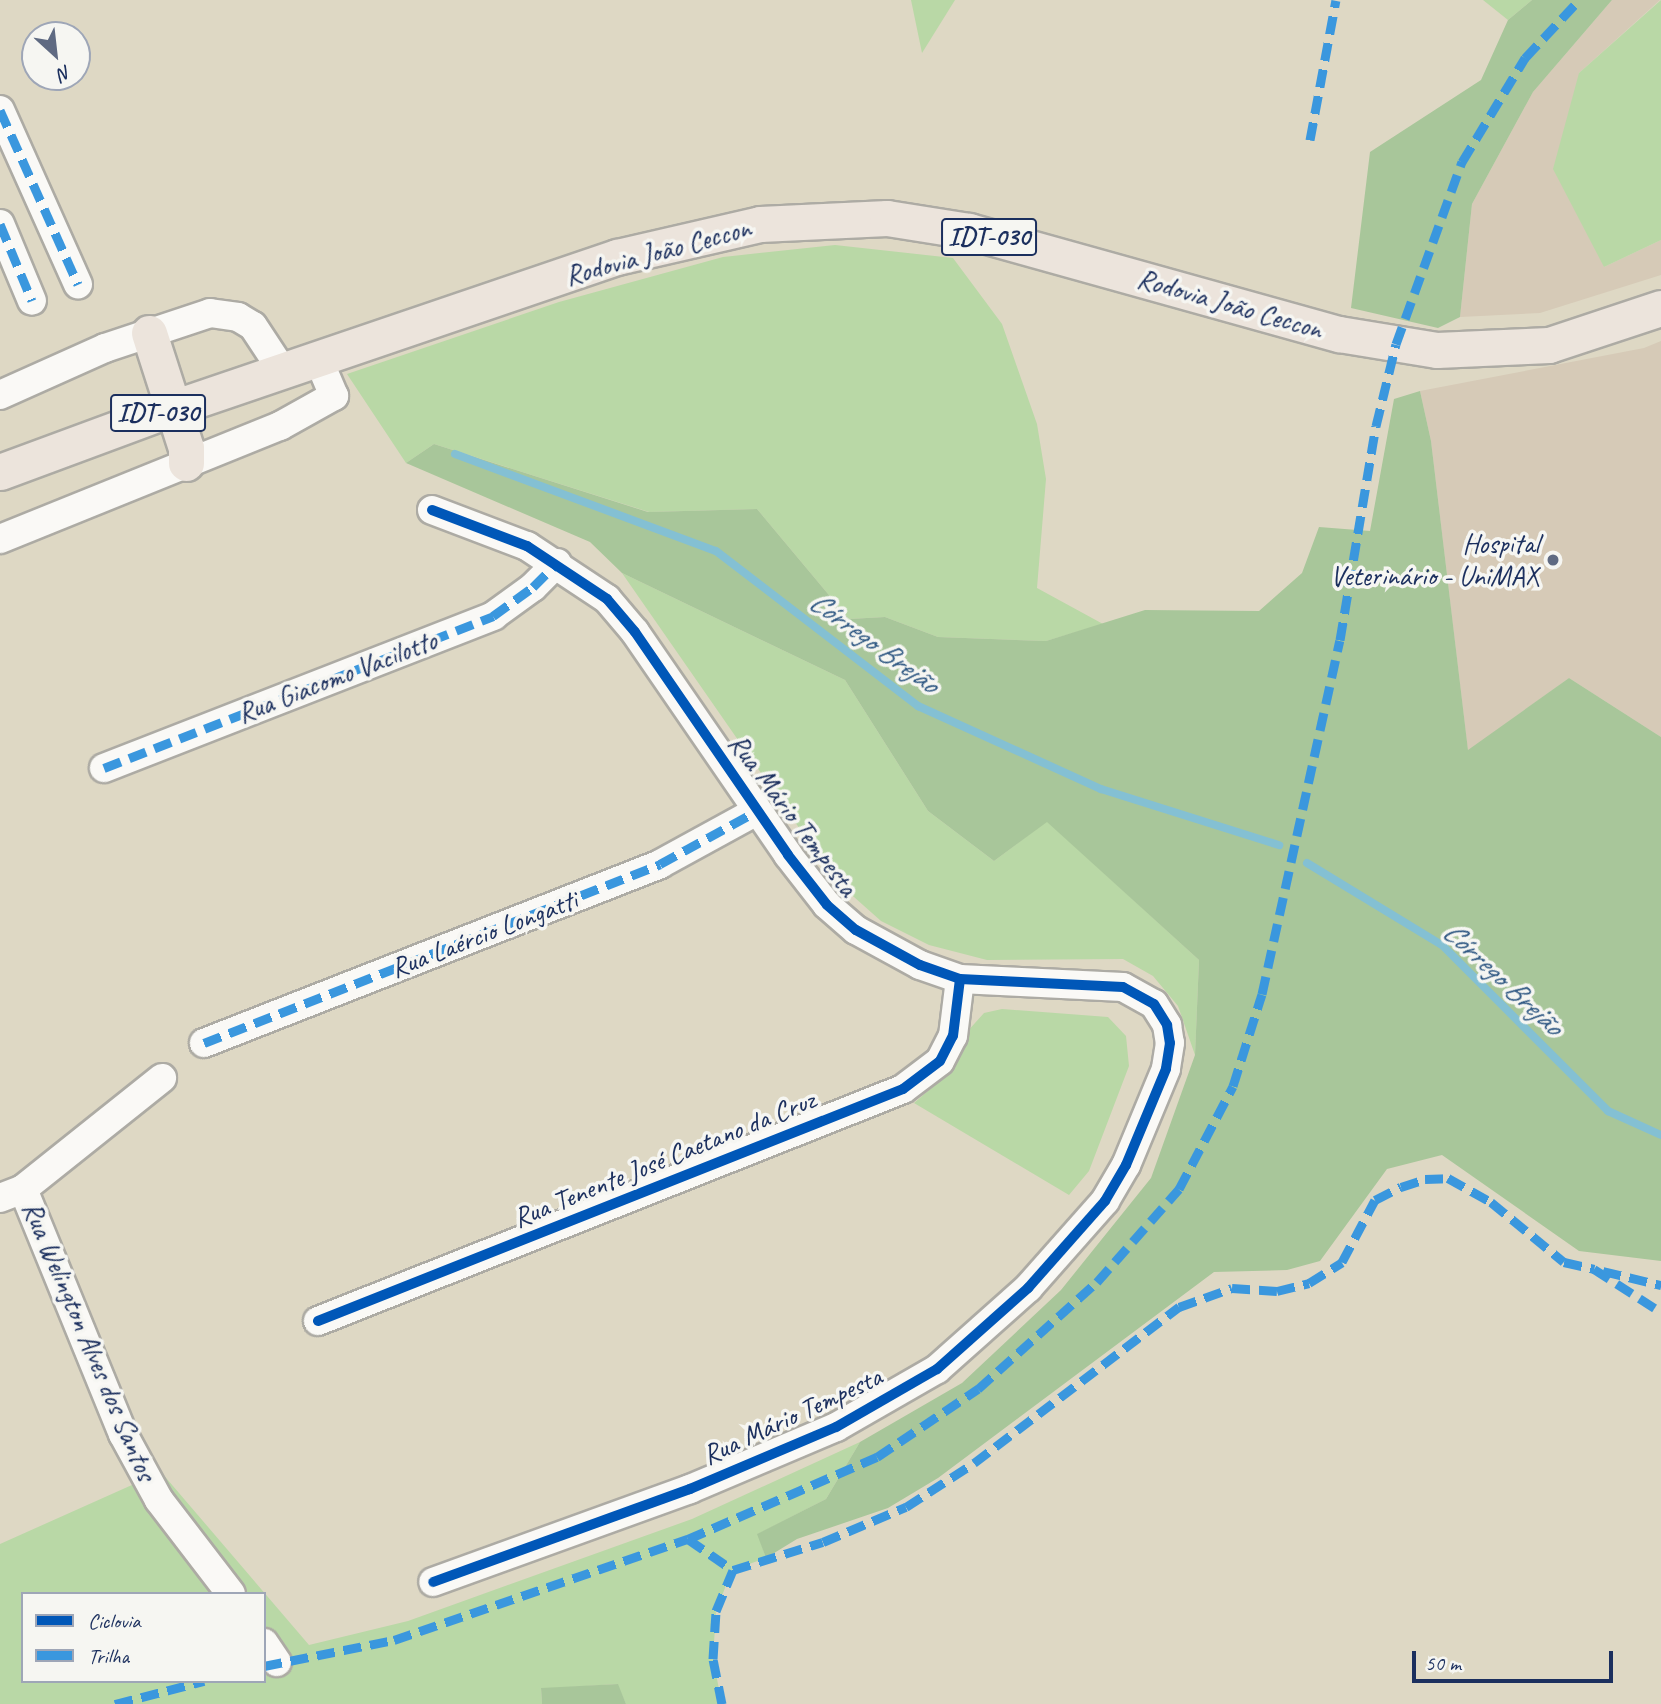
<!DOCTYPE html>
<meta charset="utf-8">
<style>
body{margin:0}
#map{position:relative;width:1661px;height:1704px;overflow:hidden;background:#ded8c4;font-family:Caveat,sans-serif}
div>[style]{position:absolute}
.built>*{inset:0;background:#d6cab7}
.green>*{inset:0;background:#b9d8a6}
.forest>*{inset:0;background:#a8c69a}
.stream>*{height:8px;margin:-4px;padding:0 4px;transform-origin:4px;border-radius:4px;background:#84c0d3}
.roads{filter:drop-shadow(2px 0 #adaba4) drop-shadow(-2px 0 #adaba4) drop-shadow(0 2px #adaba4) drop-shadow(0 -2px #adaba4)}
.minor>*{height:28px;margin:-14px;padding:0 14px;transform-origin:14px;border-radius:14px;background:#faf9f6}
.major>*{height:35px;margin:-17.5px;padding:0 17.5px;transform-origin:17.5px;border-radius:17.5px;background:#ece4dc}
.quiet>*{height:9px;margin-top:-4.5px;transform-origin:0;background:repeating-linear-gradient(90deg,#3a97de 0 18px,transparent 0 27px)}
.cycleway>*{height:10px;margin:-5px;padding:0 5px;transform-origin:5px;border-radius:5px;background:#0057b8}
.dots>*{width:19px;height:19px;translate:-50% -50%;box-sizing:border-box;border:4px solid #f6f6f2;border-radius:50%}
span{translate:-50% -50%;white-space:nowrap;text-align:center;line-height:1.15;-webkit-text-stroke:7px #f6f6f2;paint-order:stroke}
.shield-label span{padding:2px 5px;background:#f6f6f2;border:2px solid;border-radius:5px;-webkit-text-stroke-width:0}
.shield-label{font-size:26px;color:#1b2f5e;font-weight:700}
.street-label{font-size:28px;color:#1b2f5e}
.poi-label{font-size:28px;color:#1b2f5e}
.right{translate:-100% -50%;text-align:right}
.water-label{font-size:30px;color:#2f5883;font-style:italic}
.legend{position:absolute;left:21px;top:1592px;width:245px;height:91px;box-sizing:border-box;background:#f6f6f2;border:2px solid #9ea6b7;margin:0;padding:9px 12px;list-style:none;font-size:21px;color:#1b2f5e}
.legend li{display:flex;align-items:center;gap:14px;height:35px}
.legend b{width:35px;border:2px solid #9ea6b7}
.north{position:absolute;left:21px;top:21px;width:70px;height:70px;box-sizing:border-box;background:#f6f6f2;border:2px solid #9ea6b7;border-radius:50%;rotate:153deg;font-size:19px;font-weight:700;line-height:28px;text-align:center;color:#1b2f5e}
.north::after{content:'';display:block;margin:auto;width:24px;height:32px;background:#5f6a82;clip-path:polygon(50% 0,100% 100%,50% 72%,0 100%)}
.scale{position:absolute;left:1412px;top:1651px;width:201px;height:32px;box-sizing:border-box;border:4px solid #1b2f5e;border-top:0;padding-left:9px;font-size:21px;line-height:24px;white-space:nowrap;color:#1b2f5e;-webkit-text-stroke:5px #f6f6f2;paint-order:stroke}
</style>
<div id="map">
<div class="built">
<div style="clip-path:polygon(1612px 0,1660px 0,1579px 73px,1604px 267px,1661px 240px,1661px 275px,1540px 313px,1460px 317px,1472px 204px,1533px 92px)"></div>
<div style="clip-path:polygon(1661px 341px,1661px 737px,1569px 678px,1468px 751px,1431px 441px,1420px 391px,1644px 348px)"></div>
</div>
<div class="green">
<div style="clip-path:polygon(911px 0,955px 0,922px 53px)"></div>
<div style="clip-path:polygon(1483px 0,1532px 0,1508px 20px)"></div>
<div style="clip-path:polygon(1661px 0,1661px 240px,1604px 267px,1553px 169px,1579px 73px)"></div>
<div style="clip-path:polygon(835px 245px,953px 258px,1002px 324px,1037px 424px,1046px 479px,1037px 588px,1103px 624px,1046px 641px,938px 637px,885px 617px,849px 619px,757px 509px,649px 512px,434px 444px,406px 463px,347px 374px,559px 302px,723px 257px)"></div>
<div style="clip-path:polygon(622px 573px,845px 680px,928px 811px,994px 861px,1047px 821px,1199px 960px,1195px 1055px,1178px 1006px,1153px 976px,1123px 959px,987px 960px,929px 945px,881px 921px,836px 881px)"></div>
<div style="clip-path:polygon(1002px 1009px,1108px 1017px,1126px 1036px,1129px 1066px,1089px 1171px,1069px 1195px,914px 1103px,951px 1071px,966px 1033px,984px 1013px)"></div>
<div style="clip-path:polygon(evenodd,860px 1442px,826px 1499px,758px 1534px,766px 1558px,732px 1570px,716px 1611px,713px 1659px,722px 1704px,626px 1704px,617px 1684px,541px 1689px,542px 1704px,0 1704px,0 1544px,161px 1472px,309px 1645px,408px 1621px,692px 1519px,860px 1442px,23px 1594px,264px 1594px,264px 1681px,23px 1681px,23px 1594px)"></div>
</div>
<div class="forest">
<div style="clip-path:polygon(1532px 0,1612px 0,1533px 92px,1472px 204px,1460px 317px,1438px 328px,1351px 308px,1370px 152px,1481px 80px,1508px 20px)"></div>
<div style="clip-path:polygon(1420px 391px,1431px 441px,1468px 750px,1569px 678px,1661px 737px,1661px 1261px,1579px 1251px,1442px 1155px,1387px 1169px,1320px 1261px,1287px 1270px,1214px 1272px,938px 1478px,888px 1508px,797px 1539px,766px 1558px,757px 1534px,826px 1499px,860px 1442px,962px 1383px,1061px 1290px,1151px 1178px,1195px 1055px,1199px 960px,1047px 822px,994px 861px,928px 811px,845px 680px,622px 573px,590px 542px,406px 463px,434px 444px,648px 512px,757px 509px,849px 619px,885px 617px,938px 637px,1046px 641px,1145px 610px,1259px 611px,1302px 573px,1319px 527px,1370px 531px,1394px 399px)"></div>
<div style="clip-path:polygon(618px 1684px,626px 1704px,542px 1704px,541px 1688px)"></div>
</div>
<div class="stream">
<div style="left:455px;top:454px;width:278px;rotate:20.4deg"></div>
<div style="left:716px;top:551px;width:255px;rotate:37.5deg"></div>
<div style="left:918px;top:706px;width:201px;rotate:24.4deg"></div>
<div style="left:1101px;top:789px;width:187px;rotate:17.5deg"></div>
<div style="left:1307px;top:863px;width:158px;rotate:31.3deg"></div>
<div style="left:1442px;top:945px;width:235px;rotate:45deg"></div>
<div style="left:1608px;top:1111px;width:58px;rotate:24.4deg"></div>
</div>
<div class="roads">
<div class="minor">
<div style="left:0;top:110px;width:191px;rotate:65.9deg"></div>
<div style="left:0;top:224px;width:83px;rotate:67.4deg"></div>
<div style="left:0;top:395px;width:115px;rotate:-24.1deg"></div>
<div style="left:105px;top:348px;width:111px;rotate:-18.4deg"></div>
<div style="left:210px;top:313px;width:28px;rotate:8deg"></div>
<div style="left:238px;top:317px;width:17px;rotate:31deg"></div>
<div style="left:253px;top:326px;width:56px;rotate:56.6deg"></div>
<div style="left:432px;top:510px;width:102px;rotate:20.8deg"></div>
<div style="left:527px;top:546px;width:96px;rotate:33.5deg"></div>
<div style="left:607px;top:599px;width:43px;rotate:49.7deg"></div>
<div style="left:635px;top:632px;width:270px;rotate:55.5deg"></div>
<div style="left:788px;top:855px;width:63px;rotate:52deg"></div>
<div style="left:827px;top:905px;width:38px;rotate:41deg"></div>
<div style="left:856px;top:930px;width:73px;rotate:28.7deg"></div>
<div style="left:920px;top:965px;width:42px;rotate:19.3deg"></div>
<div style="left:960px;top:979px;width:163px;rotate:2.8deg"></div>
<div style="left:1123px;top:987px;width:35px;rotate:29deg"></div>
<div style="left:1154px;top:1004px;width:25px;rotate:58deg"></div>
<div style="left:1167px;top:1025px;width:18px;rotate:81deg"></div>
<div style="left:1170px;top:1043px;width:26px;rotate:99deg"></div>
<div style="left:1166px;top:1069px;width:104px;rotate:112.6deg"></div>
<div style="left:1126px;top:1165px;width:42px;rotate:120.3deg"></div>
<div style="left:1105px;top:1201px;width:116px;rotate:131.5deg"></div>
<div style="left:1028px;top:1288px;width:122px;rotate:138.3deg"></div>
<div style="left:937px;top:1369px;width:116px;rotate:150.1deg"></div>
<div style="left:836px;top:1427px;width:159px;rotate:157deg"></div>
<div style="left:690px;top:1489px;width:273px;rotate:160.1deg"></div>
<div style="left:0;top:539px;width:302px;rotate:-22deg"></div>
<div style="left:280px;top:426px;width:62px;rotate:-29.1deg"></div>
<div style="left:334px;top:396px;width:39px;rotate:-113deg"></div>
<div style="left:104px;top:768px;width:418px;rotate:-21.3deg"></div>
<div style="left:493px;top:616px;width:49px;rotate:-35.9deg"></div>
<div style="left:533px;top:587px;width:34px;rotate:-45deg"></div>
<div style="left:204px;top:1043px;width:490px;rotate:-21.4deg"></div>
<div style="left:660px;top:864px;width:111px;rotate:-28.7deg"></div>
<div style="left:23px;top:1189px;width:265px;rotate:67.8deg"></div>
<div style="left:123px;top:1434px;width:75px;rotate:61.4deg"></div>
<div style="left:159px;top:1500px;width:118px;rotate:52.5deg"></div>
<div style="left:0;top:1198px;width:25px;rotate:-21deg"></div>
<div style="left:23px;top:1189px;width:178px;rotate:-38.6deg"></div>
<div style="left:318px;top:1321px;width:629px;rotate:-21.63deg"></div>
<div style="left:903px;top:1089px;width:46px;rotate:-37.1deg"></div>
<div style="left:940px;top:1061px;width:28px;rotate:-63deg"></div>
<div style="left:953px;top:1036px;width:57px;rotate:-83deg"></div>
<div style="left:264px;top:1643px;width:23px;rotate:56deg"></div>
</div>
<div class="major">
<div style="left:149px;top:333px;width:121px;rotate:72.2deg"></div>
<div style="left:186px;top:448px;width:15px;rotate:90deg"></div>
<div style="left:0;top:472px;width:184px;rotate:-20.3deg"></div>
<div style="left:173px;top:408px;width:469px;rotate:-18.8deg"></div>
<div style="left:617px;top:257px;width:147px;rotate:-13deg"></div>
<div style="left:760px;top:224px;width:127px;rotate:-2.7deg"></div>
<div style="left:887px;top:218px;width:83px;rotate:9deg"></div>
<div style="left:969px;top:231px;width:384px;rotate:15.6deg"></div>
<div style="left:1339px;top:334px;width:99px;rotate:9.3deg"></div>
<div style="left:1437px;top:350px;width:112px;rotate:-2.6deg"></div>
<div style="left:1549px;top:345px;width:118px;rotate:-18.3deg"></div>
</div>
</div>
<div class="quiet">
<div style="left:0;top:110px;width:191px;rotate:65.9deg"></div>
<div style="left:1310px;top:140px;width:142px;rotate:-79.5deg"></div>
<div style="left:0;top:224px;width:83px;rotate:67.4deg"></div>
<div style="left:104px;top:768px;width:418px;rotate:-21.3deg"></div>
<div style="left:493px;top:616px;width:49px;rotate:-35.9deg"></div>
<div style="left:533px;top:587px;width:34px;rotate:-45deg"></div>
<div style="left:204px;top:1043px;width:490px;rotate:-21.4deg"></div>
<div style="left:660px;top:864px;width:111px;rotate:-28.7deg"></div>
<div style="left:1603px;top:1271px;width:60px;rotate:13.6deg"></div>
<div style="left:688px;top:1539px;width:55px;rotate:34.6deg"></div>
<div style="left:264px;top:1666px;width:133px;rotate:-11.3deg"></div>
<div style="left:394px;top:1640px;width:311px;rotate:-19deg"></div>
<div style="left:688px;top:1539px;width:206px;rotate:-23.5deg"></div>
<div style="left:877px;top:1457px;width:122px;rotate:-34deg"></div>
<div style="left:978px;top:1389px;width:160px;rotate:-42deg"></div>
<div style="left:1097px;top:1282px;width:124px;rotate:-48.6deg"></div>
<div style="left:1179px;top:1189px;width:116px;rotate:-62.3deg"></div>
<div style="left:1233px;top:1086px;width:96px;rotate:-72.5deg"></div>
<div style="left:1262px;top:994px;width:362px;rotate:-77.6deg"></div>
<div style="left:1340px;top:640px;width:217px;rotate:-80.5deg"></div>
<div style="left:1376px;top:426px;width:84px;rotate:-76.3deg"></div>
<div style="left:1396px;top:344px;width:194px;rotate:-70.1deg"></div>
<div style="left:1462px;top:162px;width:122px;rotate:-58.8deg"></div>
<div style="left:1525px;top:58px;width:79px;rotate:-47deg"></div>
<div style="left:115px;top:1704px;width:92px;rotate:-14.5deg"></div>
<div style="left:722px;top:1704px;width:46px;rotate:-101.3deg"></div>
<div style="left:713px;top:1659px;width:48px;rotate:-86.4deg"></div>
<div style="left:716px;top:1611px;width:44px;rotate:-67.5deg"></div>
<div style="left:733px;top:1570px;width:94px;rotate:-17.3deg"></div>
<div style="left:823px;top:1542px;width:90px;rotate:-22.9deg"></div>
<div style="left:906px;top:1507px;width:81px;rotate:-32.9deg"></div>
<div style="left:974px;top:1463px;width:258px;rotate:-37.3deg"></div>
<div style="left:1179px;top:1307px;width:56px;rotate:-19.7deg"></div>
<div style="left:1232px;top:1288px;width:45px;rotate:3.8deg"></div>
<div style="left:1277px;top:1291px;width:33px;rotate:-14deg"></div>
<div style="left:1309px;top:1283px;width:39px;rotate:-32deg"></div>
<div style="left:1342px;top:1262px;width:70px;rotate:-62deg"></div>
<div style="left:1375px;top:1200px;width:29px;rotate:-27deg"></div>
<div style="left:1401px;top:1187px;width:25px;rotate:-18deg"></div>
<div style="left:1425px;top:1179px;width:23px;rotate:-2deg"></div>
<div style="left:1448px;top:1178px;width:49px;rotate:29.2deg"></div>
<div style="left:1491px;top:1202px;width:94px;rotate:39.4deg"></div>
<div style="left:1564px;top:1262px;width:31px;rotate:13deg"></div>
<div style="left:1594px;top:1269px;width:80px;rotate:32.7deg"></div>
</div>
<div class="cycleway">
<div style="left:432px;top:510px;width:102px;rotate:20.8deg"></div>
<div style="left:527px;top:546px;width:96px;rotate:33.5deg"></div>
<div style="left:607px;top:599px;width:43px;rotate:49.7deg"></div>
<div style="left:635px;top:632px;width:270px;rotate:55.5deg"></div>
<div style="left:788px;top:855px;width:63px;rotate:52deg"></div>
<div style="left:827px;top:905px;width:38px;rotate:41deg"></div>
<div style="left:856px;top:930px;width:73px;rotate:28.7deg"></div>
<div style="left:920px;top:965px;width:42px;rotate:19.3deg"></div>
<div style="left:960px;top:979px;width:163px;rotate:2.8deg"></div>
<div style="left:1123px;top:987px;width:35px;rotate:29deg"></div>
<div style="left:1154px;top:1004px;width:25px;rotate:58deg"></div>
<div style="left:1167px;top:1025px;width:18px;rotate:81deg"></div>
<div style="left:1170px;top:1043px;width:26px;rotate:99deg"></div>
<div style="left:1166px;top:1069px;width:104px;rotate:112.6deg"></div>
<div style="left:1126px;top:1165px;width:42px;rotate:120.3deg"></div>
<div style="left:1105px;top:1201px;width:116px;rotate:131.5deg"></div>
<div style="left:1028px;top:1288px;width:122px;rotate:138.3deg"></div>
<div style="left:937px;top:1369px;width:116px;rotate:150.1deg"></div>
<div style="left:836px;top:1427px;width:159px;rotate:157deg"></div>
<div style="left:690px;top:1489px;width:273px;rotate:160.1deg"></div>
<div style="left:318px;top:1321px;width:629px;rotate:-21.63deg"></div>
<div style="left:903px;top:1089px;width:46px;rotate:-37.1deg"></div>
<div style="left:940px;top:1061px;width:28px;rotate:-63deg"></div>
<div style="left:953px;top:1036px;width:57px;rotate:-83deg"></div>
</div>
<div class="dots">
<div style="left:1553px;top:560px;background:#5f6a82"></div>
</div>
<div class="shield-label">
<span style="left:989px;top:237px">IDT-030</span>
<span style="left:158px;top:413px">IDT-030</span>
</div>
<div class="street-label">
<span style="left:658px;top:252px;rotate:-15deg">Rodovia João Ceccon</span>
<span style="left:1230px;top:304px;rotate:16deg">Rodovia João Ceccon</span>
<span style="left:337px;top:677px;rotate:-21deg">Rua Giacomo Vacilotto</span>
<span style="left:793px;top:815px;rotate:53deg">Rua Mário Tempesta</span>
<span style="left:484px;top:934px;rotate:-21deg">Rua Laércio Longatti</span>
<span style="left:664px;top:1159px;rotate:-22deg">Rua Tenente José Caetano da Cruz</span>
<span style="left:89px;top:1341px;rotate:67deg">Rua Welington Alves dos Santos</span>
<span style="left:792px;top:1416px;rotate:-25deg">Rua Mário Tempesta</span>
</div>
<div class="poi-label">
<span class="right" style="left:1539px;top:560px">Hospital<br>Veterinário - UniMAX</span>
</div>
<div class="water-label">
<span style="left:874px;top:642px;rotate:36deg">Córrego Brejão</span>
<span style="left:1503px;top:978px;rotate:43deg">Córrego Brejão</span>
</div>
<ul class="legend">
<li><b style="height:9px;background:#0057b8"></b>Ciclovia</li>
<li><b style="height:9px;background:#3a97de"></b>Trilha</li>
</ul>
<div class="north">N</div>
<div class="scale">50 m</div>
</div>
